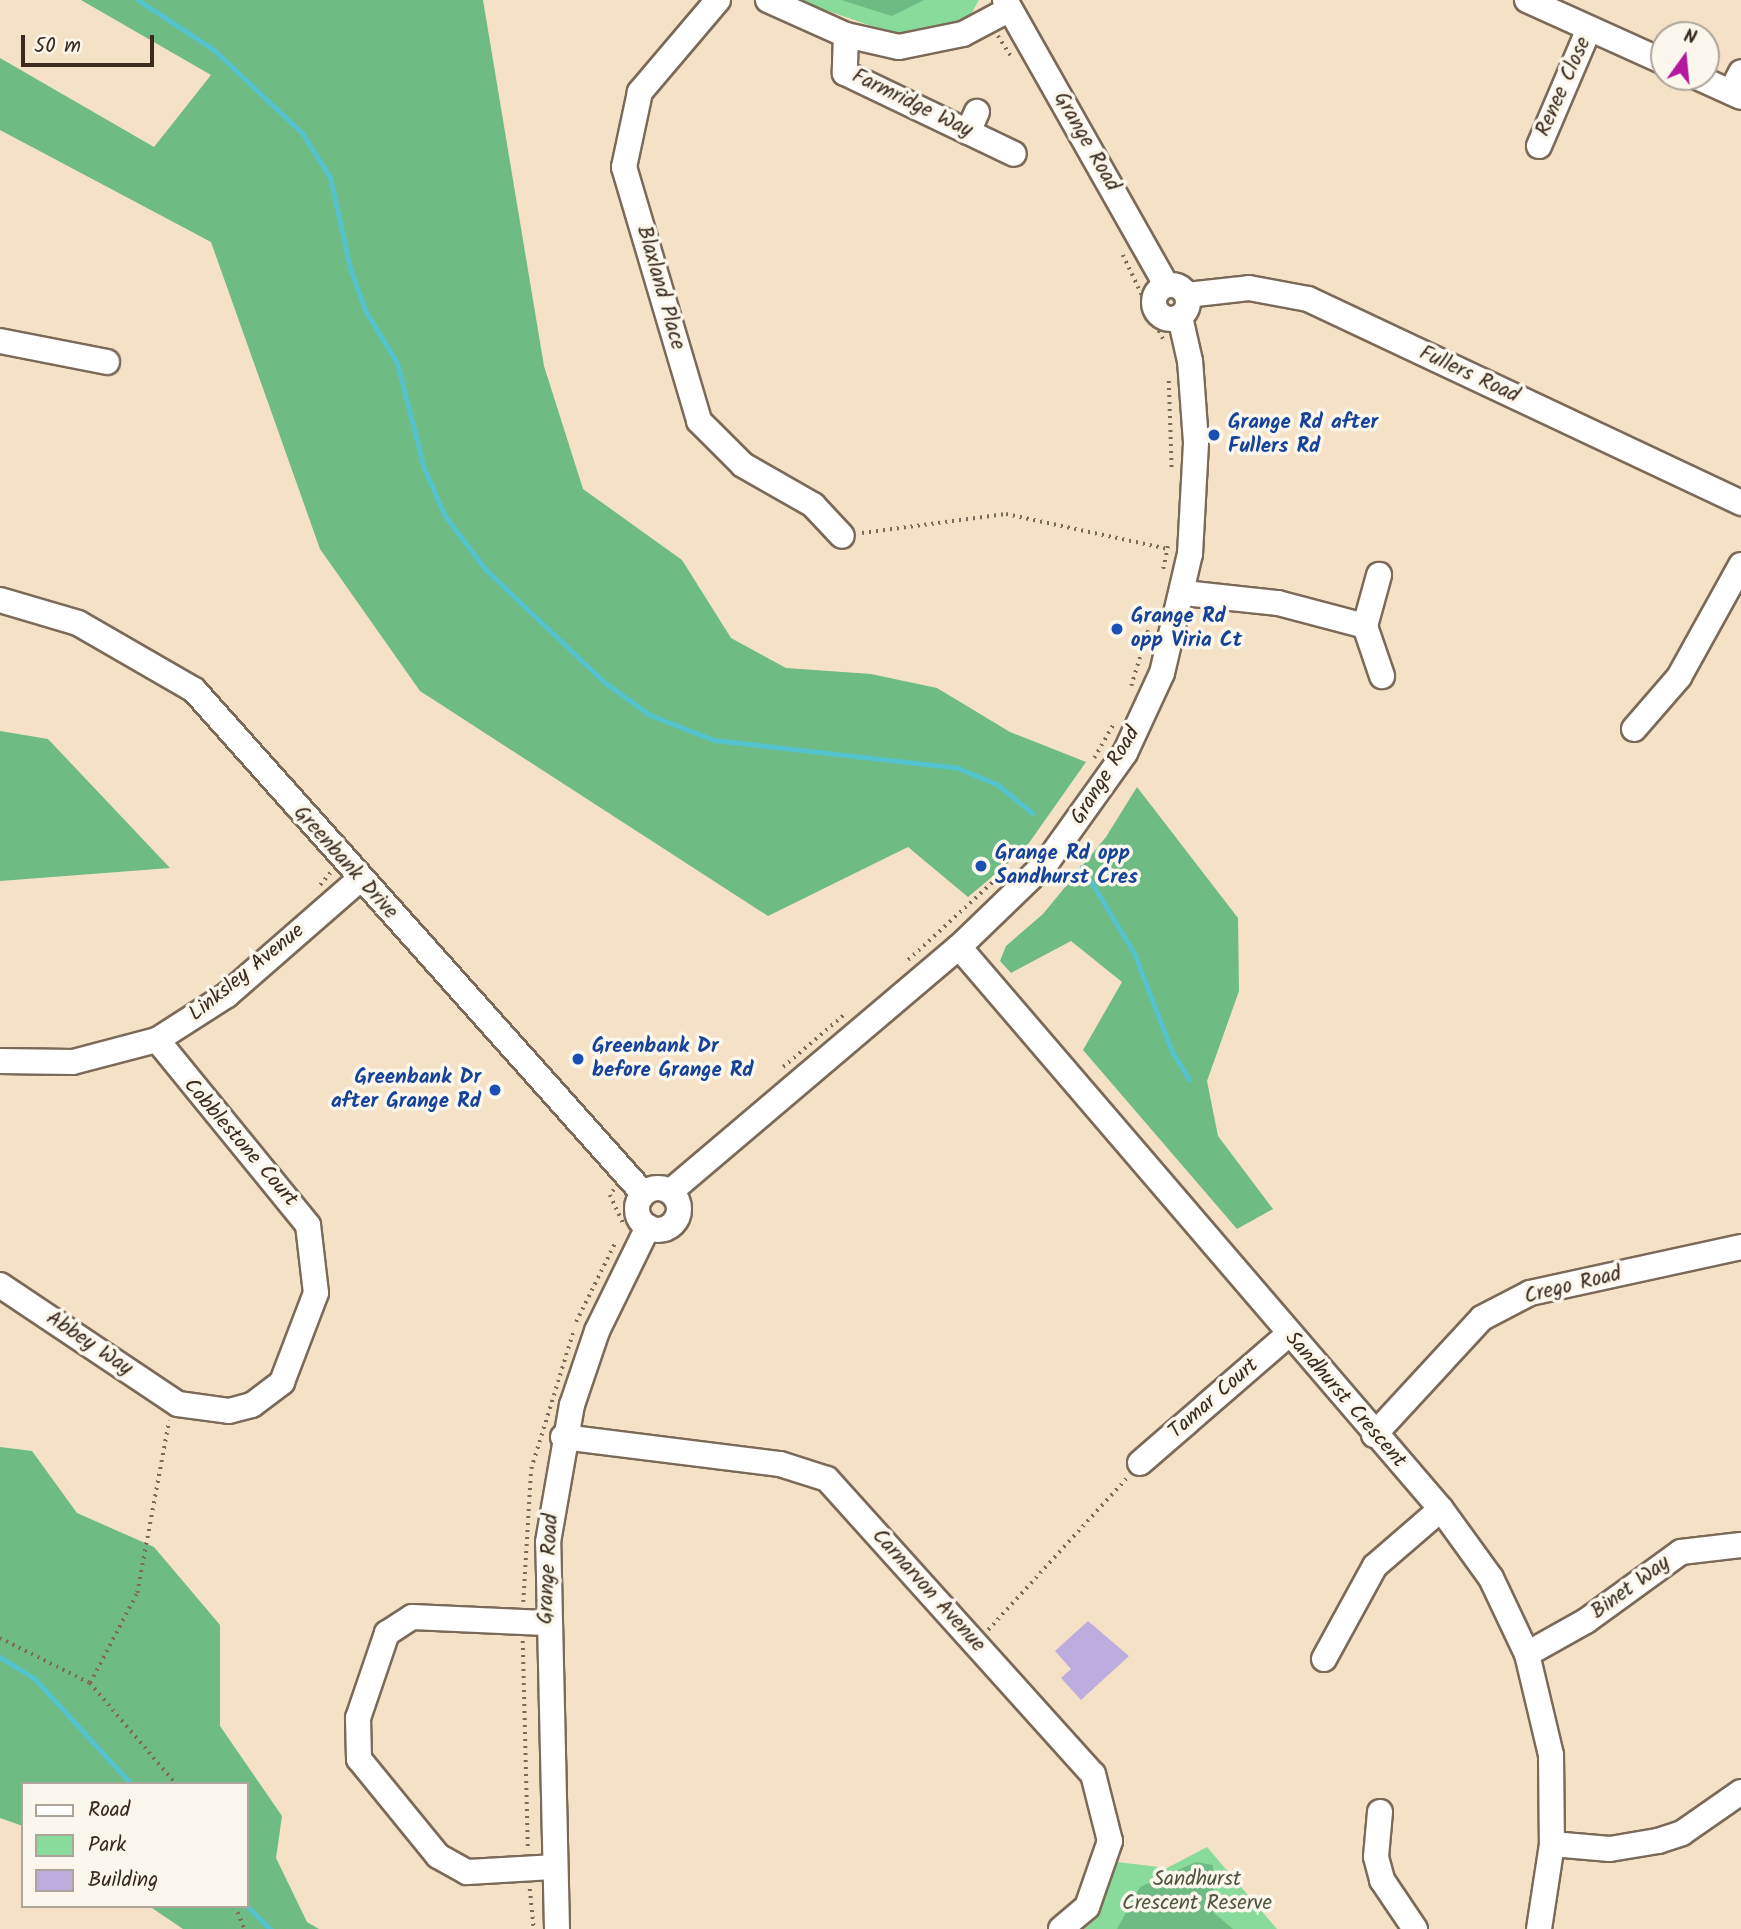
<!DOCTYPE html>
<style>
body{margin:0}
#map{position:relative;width:1741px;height:1929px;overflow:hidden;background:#f4e1c6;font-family:Kalam,sans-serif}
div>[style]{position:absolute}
.green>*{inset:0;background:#89db9b}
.forest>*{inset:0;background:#6ebb83}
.stream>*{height:5px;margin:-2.5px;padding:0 2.5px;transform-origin:2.5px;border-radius:2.5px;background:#55c3cd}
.building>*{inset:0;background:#bdadde}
.path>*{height:3.5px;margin-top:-1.75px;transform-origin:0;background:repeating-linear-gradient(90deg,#7c6a59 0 2px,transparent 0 7px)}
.roads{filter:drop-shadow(2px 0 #7c6a59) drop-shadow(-2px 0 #7c6a59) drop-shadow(0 2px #7c6a59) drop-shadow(0 -2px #7c6a59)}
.minor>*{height:24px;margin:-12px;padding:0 12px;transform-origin:12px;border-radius:12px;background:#fff}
.minor>.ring{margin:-12px;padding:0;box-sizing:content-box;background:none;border:24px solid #fff;border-radius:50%}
.dots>*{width:19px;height:19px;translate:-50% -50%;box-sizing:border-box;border:4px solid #fbf7ec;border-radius:50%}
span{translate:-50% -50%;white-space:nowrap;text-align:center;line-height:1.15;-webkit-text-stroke:7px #fbf7ec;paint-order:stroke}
.street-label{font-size:21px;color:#3b2a1e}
.transit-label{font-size:21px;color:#164399;font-weight:700}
.left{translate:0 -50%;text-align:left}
.right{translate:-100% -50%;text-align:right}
.park-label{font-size:21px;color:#4e563d}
.legend{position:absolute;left:21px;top:1782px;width:228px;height:126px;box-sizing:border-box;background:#fbf7ec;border:2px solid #aea59a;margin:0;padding:9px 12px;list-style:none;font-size:21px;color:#3b2a1e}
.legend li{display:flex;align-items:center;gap:14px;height:35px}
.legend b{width:35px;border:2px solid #aea59a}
.north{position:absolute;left:1650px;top:21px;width:70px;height:70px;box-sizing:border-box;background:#fbf7ec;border:2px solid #aea59a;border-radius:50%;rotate:15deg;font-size:19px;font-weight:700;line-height:28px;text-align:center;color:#3b2a1e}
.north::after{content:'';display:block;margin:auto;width:24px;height:32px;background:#b5179e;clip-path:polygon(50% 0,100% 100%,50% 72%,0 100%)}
.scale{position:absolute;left:21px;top:35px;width:133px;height:32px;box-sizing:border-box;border:4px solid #3b2a1e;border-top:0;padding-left:9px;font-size:21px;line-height:24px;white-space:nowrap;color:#3b2a1e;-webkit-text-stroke:5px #fbf7ec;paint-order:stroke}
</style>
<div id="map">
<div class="green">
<div style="clip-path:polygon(797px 0,979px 0,971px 14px,940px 29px,897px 35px)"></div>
<div style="clip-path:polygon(1207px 1847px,1277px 1929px,1084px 1929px,1097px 1918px,1117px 1862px,1167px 1868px)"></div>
</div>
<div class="forest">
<div style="clip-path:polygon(81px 0,483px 0,544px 366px,583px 489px,682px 560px,731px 638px,786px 668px,871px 674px,937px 688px,1010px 732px,1086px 762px,1024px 850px,968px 897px,908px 847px,768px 916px,420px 691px,320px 549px,211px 242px,0 130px,0 58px,154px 147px,211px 75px)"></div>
<div style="clip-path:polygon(841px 0,924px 0,892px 16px)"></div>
<div style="clip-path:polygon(0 731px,48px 739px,170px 868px,0 881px)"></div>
<div style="clip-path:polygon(1137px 787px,1238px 918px,1239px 991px,1207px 1081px,1218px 1136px,1273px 1209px,1237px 1229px,1083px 1050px,1122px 982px,1071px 941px,1011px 973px,1000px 961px,1006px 946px,1043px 914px,1106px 837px)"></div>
<div style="clip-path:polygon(0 1447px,32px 1451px,77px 1513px,154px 1547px,220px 1625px,220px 1726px,282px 1816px,276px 1858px,307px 1922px,319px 1929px,183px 1929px,149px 1906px,247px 1906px,247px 1784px,23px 1784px,23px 1826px,0 1818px)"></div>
<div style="clip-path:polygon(1196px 1862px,1213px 1865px,1214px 1913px,1233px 1929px,1117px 1929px,1140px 1887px)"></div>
</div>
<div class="stream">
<div style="left:138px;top:0;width:91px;rotate:33.3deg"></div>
<div style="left:214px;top:50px;width:121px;rotate:43.3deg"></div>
<div style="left:302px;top:133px;width:52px;rotate:57.5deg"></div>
<div style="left:330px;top:177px;width:93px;rotate:77.6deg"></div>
<div style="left:350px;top:268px;width:45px;rotate:70.3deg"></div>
<div style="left:365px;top:310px;width:62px;rotate:58.9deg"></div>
<div style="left:397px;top:363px;width:108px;rotate:75.6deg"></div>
<div style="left:424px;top:468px;width:52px;rotate:66.4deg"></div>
<div style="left:445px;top:516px;width:68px;rotate:52.8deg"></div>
<div style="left:486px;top:570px;width:163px;rotate:43.5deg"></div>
<div style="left:604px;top:682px;width:57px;rotate:35.7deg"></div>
<div style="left:650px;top:715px;width:69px;rotate:21.3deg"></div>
<div style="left:714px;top:740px;width:246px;rotate:6.5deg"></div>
<div style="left:958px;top:768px;width:43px;rotate:23deg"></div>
<div style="left:998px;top:785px;width:44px;rotate:39.5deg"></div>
<div style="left:1082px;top:867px;width:100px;rotate:58.8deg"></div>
<div style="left:1134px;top:953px;width:106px;rotate:69deg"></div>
<div style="left:1172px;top:1052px;width:32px;rotate:58deg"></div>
<div style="left:0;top:1657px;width:40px;rotate:32deg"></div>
<div style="left:34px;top:1678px;width:144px;rotate:47.5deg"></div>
<div style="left:247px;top:1906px;width:33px;rotate:45deg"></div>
</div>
<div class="building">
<div style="clip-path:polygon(1088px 1621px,1129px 1656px,1081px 1700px,1061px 1678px,1071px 1669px,1055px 1651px)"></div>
</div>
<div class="path">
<div style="left:998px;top:36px;width:27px;rotate:57deg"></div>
<div style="left:1123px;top:255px;width:93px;rotate:64.5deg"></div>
<div style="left:1169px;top:381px;width:90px;rotate:88.1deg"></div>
<div style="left:862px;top:533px;width:145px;rotate:-7.5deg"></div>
<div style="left:1006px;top:514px;width:166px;rotate:12.2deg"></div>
<div style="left:1163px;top:569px;width:25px;rotate:-78deg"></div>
<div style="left:1131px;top:686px;width:62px;rotate:-73deg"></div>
<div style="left:1094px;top:758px;width:38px;rotate:-60deg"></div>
<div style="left:320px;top:885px;width:17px;rotate:-50deg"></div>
<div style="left:908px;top:960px;width:118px;rotate:-42.6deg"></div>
<div style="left:783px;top:1067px;width:83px;rotate:-40.6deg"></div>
<div style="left:614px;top:1190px;width:6px;rotate:129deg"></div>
<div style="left:610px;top:1195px;width:33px;rotate:65deg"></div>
<div style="left:576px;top:1322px;width:90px;rotate:-63.7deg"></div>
<div style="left:523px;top:1602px;width:133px;rotate:-86.6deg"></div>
<div style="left:531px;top:1469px;width:146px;rotate:-72.9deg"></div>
<div style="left:988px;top:1630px;width:206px;rotate:-47.6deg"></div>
<div style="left:0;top:1638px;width:101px;rotate:26.6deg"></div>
<div style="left:90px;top:1683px;width:133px;rotate:49.6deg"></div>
<div style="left:523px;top:1641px;width:209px;rotate:88.6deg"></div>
<div style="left:90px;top:1683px;width:102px;rotate:-62.4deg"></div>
<div style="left:137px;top:1593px;width:175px;rotate:-79.5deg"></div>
<div style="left:530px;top:1889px;width:40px;rotate:84.3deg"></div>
<div style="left:235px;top:1906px;width:25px;rotate:67deg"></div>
</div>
<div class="roads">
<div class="minor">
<div style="left:718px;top:0;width:121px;rotate:130.3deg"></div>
<div style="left:640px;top:92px;width:77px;rotate:102deg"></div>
<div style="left:624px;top:167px;width:265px;rotate:73.5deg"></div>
<div style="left:699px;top:421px;width:62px;rotate:45deg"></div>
<div style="left:743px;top:465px;width:81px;rotate:29.7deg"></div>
<div style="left:813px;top:505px;width:42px;rotate:46.9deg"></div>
<div style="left:768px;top:0;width:85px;rotate:24.2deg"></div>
<div style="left:846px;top:35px;width:54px;rotate:12.8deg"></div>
<div style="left:899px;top:47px;width:65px;rotate:-11.5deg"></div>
<div style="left:963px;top:34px;width:53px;rotate:-28deg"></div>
<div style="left:1005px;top:0;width:327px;rotate:60.5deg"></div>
<div style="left:1527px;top:0;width:150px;rotate:24.3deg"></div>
<div style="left:846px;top:35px;width:38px;rotate:92deg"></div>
<div style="left:845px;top:73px;width:187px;rotate:25.6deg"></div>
<div style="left:1697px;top:77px;width:48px;rotate:24.4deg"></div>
<div style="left:1731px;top:92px;width:22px;rotate:-63deg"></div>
<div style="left:968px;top:132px;width:22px;rotate:-66deg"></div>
<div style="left:1539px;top:146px;width:127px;rotate:-66.9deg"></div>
<div class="ring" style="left:1154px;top:285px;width:10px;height:10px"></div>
<div style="left:1187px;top:295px;width:62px;rotate:-6.4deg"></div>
<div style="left:1249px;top:288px;width:60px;rotate:10.6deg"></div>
<div style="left:1308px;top:299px;width:479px;rotate:25.2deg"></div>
<div style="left:0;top:341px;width:109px;rotate:11.1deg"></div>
<div style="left:1184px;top:593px;width:95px;rotate:6.1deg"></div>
<div style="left:1278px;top:603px;width:90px;rotate:14.8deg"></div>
<div style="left:1365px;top:626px;width:53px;rotate:-74.6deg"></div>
<div style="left:0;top:600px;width:81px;rotate:16.4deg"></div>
<div style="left:78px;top:623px;width:134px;rotate:30deg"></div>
<div style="left:194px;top:690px;width:674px;rotate:48.25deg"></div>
<div style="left:1365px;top:626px;width:53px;rotate:71.2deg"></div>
<div style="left:1634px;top:729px;width:69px;rotate:-49.1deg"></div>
<div style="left:1679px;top:677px;width:128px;rotate:-61deg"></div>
<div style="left:959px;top:947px;width:740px;rotate:49.38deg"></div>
<div style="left:1441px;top:1509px;width:85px;rotate:54.1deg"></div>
<div style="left:1491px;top:1578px;width:84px;rotate:64.7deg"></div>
<div style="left:1527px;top:1654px;width:104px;rotate:76.6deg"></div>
<div style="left:1551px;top:1755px;width:89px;rotate:89.4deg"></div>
<div style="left:1552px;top:1844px;width:86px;rotate:98.7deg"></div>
<div style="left:0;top:1061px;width:73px;rotate:0.8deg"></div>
<div style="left:73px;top:1062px;width:87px;rotate:-14.7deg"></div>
<div style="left:157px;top:1040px;width:83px;rotate:-32.7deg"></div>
<div style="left:227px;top:995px;width:176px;rotate:-41.1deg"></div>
<div class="ring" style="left:637px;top:1188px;width:18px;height:18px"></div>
<div style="left:671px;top:1191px;width:377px;rotate:-40.3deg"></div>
<div style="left:959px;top:947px;width:122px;rotate:-44deg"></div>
<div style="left:1047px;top:862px;width:134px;rotate:-54.4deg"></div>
<div style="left:1125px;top:753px;width:88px;rotate:-65.2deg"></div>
<div style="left:1162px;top:673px;width:122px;rotate:-76.8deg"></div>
<div style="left:1190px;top:554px;width:112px;rotate:-86.9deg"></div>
<div style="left:1196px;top:442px;width:81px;rotate:-94.2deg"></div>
<div style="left:1190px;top:361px;width:45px;rotate:-102.8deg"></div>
<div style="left:0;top:1285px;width:214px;rotate:33.8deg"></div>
<div style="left:178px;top:1404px;width:51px;rotate:7.8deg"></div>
<div style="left:229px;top:1411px;width:24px;rotate:-15deg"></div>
<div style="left:252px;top:1405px;width:38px;rotate:-37deg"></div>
<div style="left:282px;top:1382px;width:95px;rotate:-69.1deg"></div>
<div style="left:316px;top:1293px;width:68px;rotate:-96.7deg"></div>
<div style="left:308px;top:1225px;width:239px;rotate:-129.2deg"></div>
<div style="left:1374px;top:1435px;width:159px;rotate:-47.3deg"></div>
<div style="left:1482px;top:1318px;width:54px;rotate:-27.5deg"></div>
<div style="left:1530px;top:1293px;width:216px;rotate:-12.3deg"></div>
<div style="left:563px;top:1437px;width:219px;rotate:7.1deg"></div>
<div style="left:780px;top:1464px;width:49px;rotate:17.7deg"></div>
<div style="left:827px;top:1479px;width:397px;rotate:48deg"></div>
<div style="left:1093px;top:1774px;width:69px;rotate:75.8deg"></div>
<div style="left:1110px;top:1841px;width:70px;rotate:109.2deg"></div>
<div style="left:1087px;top:1907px;width:34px;rotate:140deg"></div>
<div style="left:1140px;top:1463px;width:196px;rotate:-40.9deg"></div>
<div style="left:545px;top:1623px;width:133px;rotate:-177.4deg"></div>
<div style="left:412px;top:1617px;width:30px;rotate:147deg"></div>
<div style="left:387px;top:1633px;width:90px;rotate:108.8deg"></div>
<div style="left:358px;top:1718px;width:41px;rotate:88.6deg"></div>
<div style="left:359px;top:1759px;width:125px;rotate:50.8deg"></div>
<div style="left:438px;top:1856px;width:33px;rotate:29deg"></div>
<div style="left:467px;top:1872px;width:86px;rotate:-3.3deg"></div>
<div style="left:1527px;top:1654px;width:68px;rotate:-29.2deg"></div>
<div style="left:1586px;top:1621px;width:117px;rotate:-36deg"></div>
<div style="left:1681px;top:1552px;width:60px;rotate:-6.7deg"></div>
<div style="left:1324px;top:1659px;width:106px;rotate:-61.3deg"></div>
<div style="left:1375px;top:1566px;width:87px;rotate:-40.8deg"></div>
<div style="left:1380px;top:1812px;width:45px;rotate:95.1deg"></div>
<div style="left:1376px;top:1857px;width:24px;rotate:75deg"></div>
<div style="left:1382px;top:1880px;width:59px;rotate:56deg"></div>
<div style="left:1552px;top:1844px;width:58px;rotate:4.9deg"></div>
<div style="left:1610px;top:1849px;width:49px;rotate:-9.5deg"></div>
<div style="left:1658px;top:1841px;width:25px;rotate:-18deg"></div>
<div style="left:1682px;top:1833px;width:72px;rotate:-34.8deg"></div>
<div style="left:557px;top:1929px;width:387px;rotate:-91.3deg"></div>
<div style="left:548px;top:1542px;width:139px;rotate:-80.1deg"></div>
<div style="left:572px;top:1405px;width:78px;rotate:-71.3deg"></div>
<div style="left:597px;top:1331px;width:116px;rotate:-63.9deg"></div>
</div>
</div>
<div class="dots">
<div style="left:1214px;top:435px;background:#1a4fb4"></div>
<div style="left:1117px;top:629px;background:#1a4fb4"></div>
<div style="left:981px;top:866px;background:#1a4fb4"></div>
<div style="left:578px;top:1059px;background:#1a4fb4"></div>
<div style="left:495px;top:1090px;background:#1a4fb4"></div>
</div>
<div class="street-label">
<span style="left:1564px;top:87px;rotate:-66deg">Renee Close</span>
<span style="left:912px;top:104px;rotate:26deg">Farmridge Way</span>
<span style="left:1086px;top:142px;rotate:60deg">Grange Road</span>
<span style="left:660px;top:288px;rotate:74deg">Blaxland Place</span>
<span style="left:1469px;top:375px;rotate:25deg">Fullers Road</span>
<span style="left:1106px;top:776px;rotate:-58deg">Grange Road</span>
<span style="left:345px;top:863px;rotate:48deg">Greenbank Drive</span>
<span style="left:247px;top:973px;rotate:-39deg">Linksley Avenue</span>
<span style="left:240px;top:1143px;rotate:49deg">Cobblestone Court</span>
<span style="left:1573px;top:1286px;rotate:-14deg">Crego Road</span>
<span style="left:89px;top:1344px;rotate:34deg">Abbey Way</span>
<span style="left:1214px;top:1399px;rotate:-41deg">Tamar Court</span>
<span style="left:1345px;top:1400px;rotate:49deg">Sandhurst Crescent</span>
<span style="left:549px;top:1569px;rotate:-87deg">Grange Road</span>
<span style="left:1631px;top:1588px;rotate:-36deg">Binet Way</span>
<span style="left:928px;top:1591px;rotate:48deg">Carnarvon Avenue</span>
</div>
<div class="transit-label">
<span class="left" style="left:1228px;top:435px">Grange Rd after<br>Fullers Rd</span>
<span class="left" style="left:1131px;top:629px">Grange Rd<br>opp Viria Ct</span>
<span class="left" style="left:995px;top:866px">Grange Rd opp<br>Sandhurst Cres</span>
<span class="left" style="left:592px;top:1059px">Greenbank Dr<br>before Grange Rd</span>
<span class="right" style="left:481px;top:1090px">Greenbank Dr<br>after Grange Rd</span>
</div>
<div class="park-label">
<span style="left:1197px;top:1892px">Sandhurst<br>Crescent Reserve</span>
</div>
<ul class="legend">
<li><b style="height:9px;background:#fff"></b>Road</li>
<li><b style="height:19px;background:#89db9b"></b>Park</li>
<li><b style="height:19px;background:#bdadde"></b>Building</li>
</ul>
<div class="north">N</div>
<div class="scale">50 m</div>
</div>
